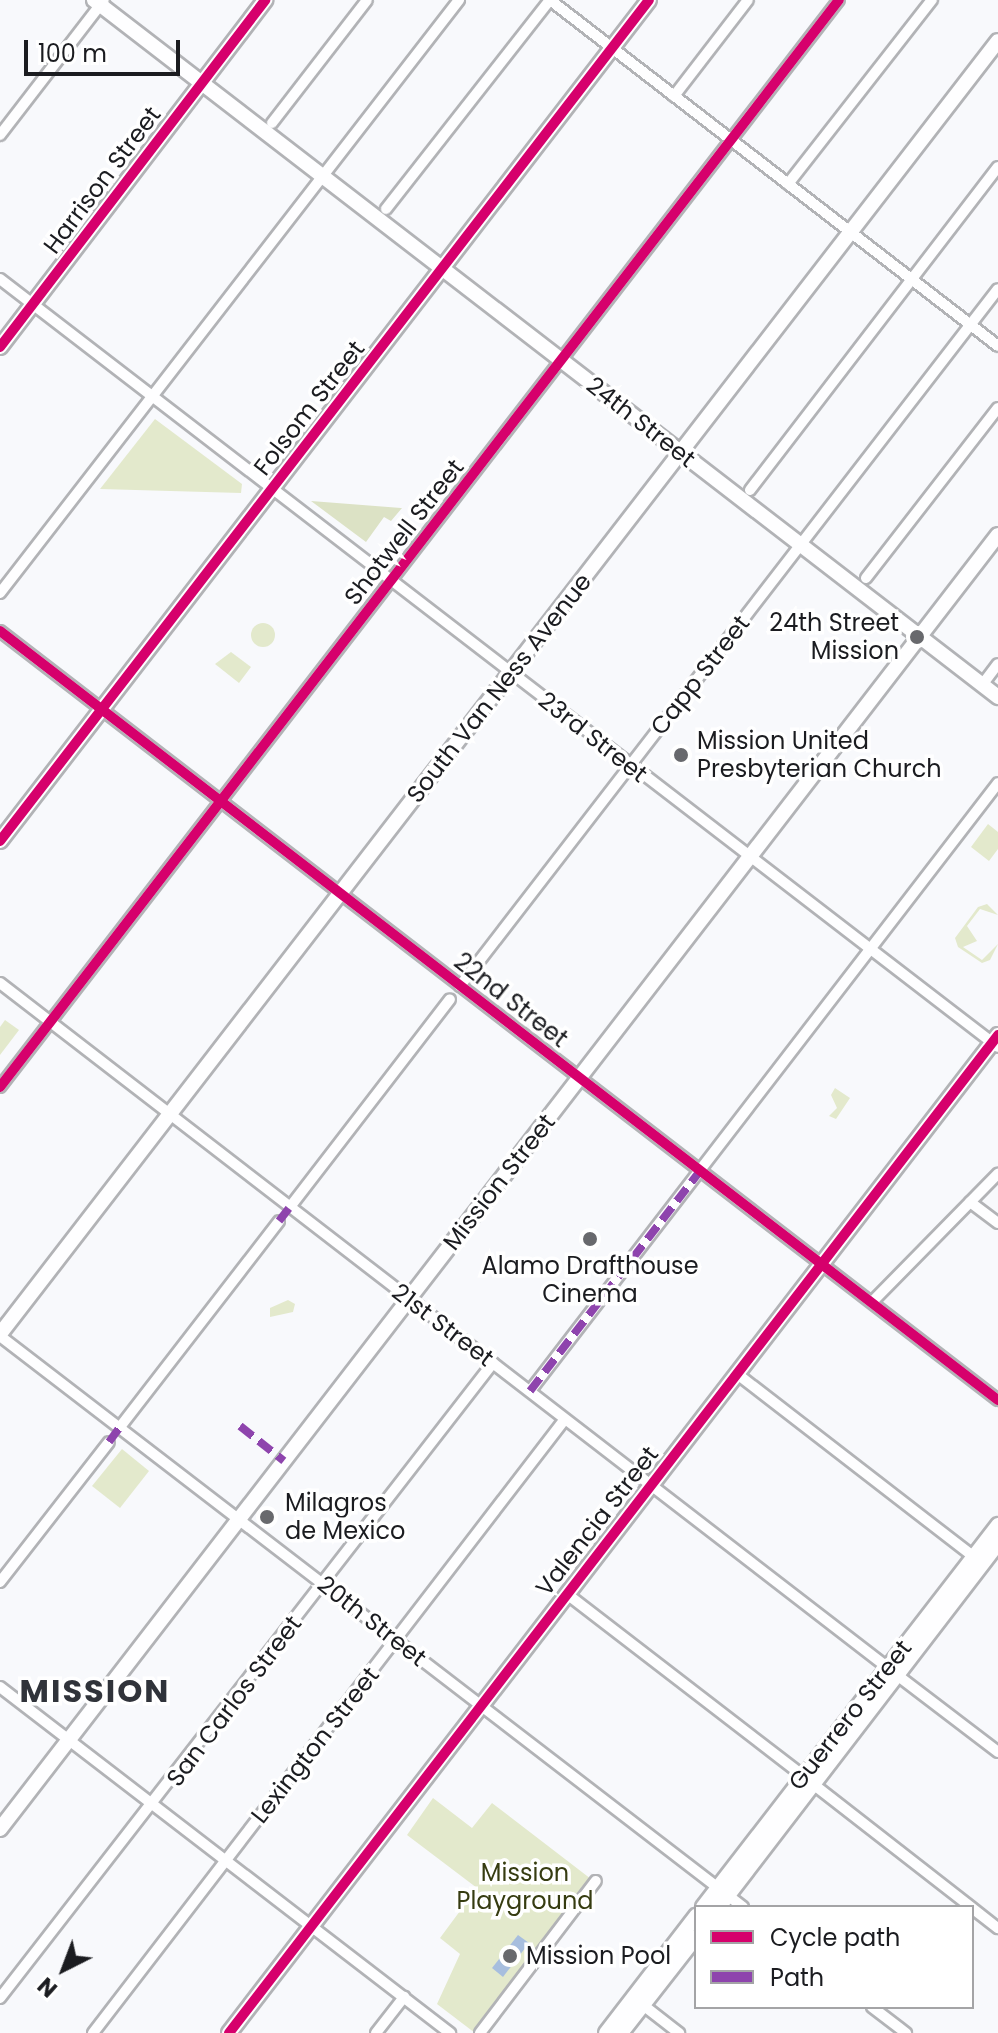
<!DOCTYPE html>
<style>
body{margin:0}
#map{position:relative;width:998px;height:2033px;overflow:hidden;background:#f8f9fc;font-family:Poppins,sans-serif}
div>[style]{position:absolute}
.green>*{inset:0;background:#e3e9cc}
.round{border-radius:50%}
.forest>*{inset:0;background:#dce2c5}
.water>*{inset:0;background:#a7bede}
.roads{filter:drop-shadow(2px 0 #b2b3b6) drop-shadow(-2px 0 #b2b3b6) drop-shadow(0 2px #b2b3b6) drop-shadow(0 -2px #b2b3b6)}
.street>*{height:10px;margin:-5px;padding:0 5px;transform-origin:5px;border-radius:5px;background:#fefeff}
.secondary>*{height:14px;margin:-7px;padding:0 7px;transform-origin:7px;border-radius:7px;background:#fefeff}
.quiet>*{height:8px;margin-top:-4px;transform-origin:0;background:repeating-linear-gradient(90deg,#8e44ad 0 16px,transparent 0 24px)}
.cycleway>*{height:10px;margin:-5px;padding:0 5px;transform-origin:5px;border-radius:5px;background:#d6006c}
.dots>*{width:22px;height:22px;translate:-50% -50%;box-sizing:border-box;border:4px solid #fff;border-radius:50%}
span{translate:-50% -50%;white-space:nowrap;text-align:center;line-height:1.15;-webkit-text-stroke:7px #fff;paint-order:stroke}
.street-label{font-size:24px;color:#1b1c20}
.poi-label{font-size:24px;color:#1b1c20}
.right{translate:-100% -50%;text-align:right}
.left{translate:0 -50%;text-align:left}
.park-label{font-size:24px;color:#363c11}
.district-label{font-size:32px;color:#30333a;font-weight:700;letter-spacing:2px}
.legend{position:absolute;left:694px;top:1905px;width:280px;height:104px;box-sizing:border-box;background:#fff;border:2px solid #a4a4a6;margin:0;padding:10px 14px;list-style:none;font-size:24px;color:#1b1c20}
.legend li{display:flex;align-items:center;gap:16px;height:40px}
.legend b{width:40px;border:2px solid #a4a4a6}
.north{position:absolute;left:24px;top:1929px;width:80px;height:80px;-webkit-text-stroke:6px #fff;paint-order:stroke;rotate:222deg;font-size:22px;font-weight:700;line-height:32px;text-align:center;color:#1b1c20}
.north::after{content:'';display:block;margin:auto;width:28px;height:36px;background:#1b1c20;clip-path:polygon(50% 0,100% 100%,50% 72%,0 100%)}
.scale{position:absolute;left:24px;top:40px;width:156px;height:36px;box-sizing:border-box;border:4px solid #1b1c20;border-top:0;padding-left:10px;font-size:24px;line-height:28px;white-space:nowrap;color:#1b1c20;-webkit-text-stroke:6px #fff;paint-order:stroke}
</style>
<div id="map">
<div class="green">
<div style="clip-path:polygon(155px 419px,242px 484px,241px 493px,100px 489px)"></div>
<div class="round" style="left:251px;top:623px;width:24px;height:24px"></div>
<div style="clip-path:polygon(231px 652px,251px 667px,239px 683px,215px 664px)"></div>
<div style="clip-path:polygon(988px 824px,998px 832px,998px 849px,989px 861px,971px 847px)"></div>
<div style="clip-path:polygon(987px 904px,998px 915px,980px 909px,967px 926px,977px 941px,963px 947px,982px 960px,998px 944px,990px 960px,982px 963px,958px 947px,955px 938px,978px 907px)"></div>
<div style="clip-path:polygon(5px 1020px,19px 1030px,0 1055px,0 1027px)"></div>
<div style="clip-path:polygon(835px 1088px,850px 1098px,836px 1119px,829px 1116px,837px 1108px,831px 1095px)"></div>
<div style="clip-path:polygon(288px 1300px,295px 1304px,293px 1312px,270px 1317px,270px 1308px)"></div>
<div style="clip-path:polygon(122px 1449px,149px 1471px,120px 1508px,92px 1486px)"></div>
<div style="clip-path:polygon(433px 1798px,472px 1828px,492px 1803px,591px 1879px,475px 2033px,437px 2004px,460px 1954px,440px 1938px,477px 1888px,407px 1835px)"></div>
</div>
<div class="forest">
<div style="clip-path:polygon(311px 501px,401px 508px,402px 508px,391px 521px,384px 517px,366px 542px)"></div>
</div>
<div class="water">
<div style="clip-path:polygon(518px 1935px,529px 1943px,503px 1977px,492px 1968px)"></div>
</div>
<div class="roads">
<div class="street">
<div style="left:674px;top:96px;width:121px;rotate:-52.4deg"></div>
<div style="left:272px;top:123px;width:155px;rotate:-52.3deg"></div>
<div style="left:0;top:135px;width:170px;rotate:-52.4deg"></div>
<div style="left:788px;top:184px;width:234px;rotate:-52deg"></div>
<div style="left:386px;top:209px;width:266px;rotate:-51.9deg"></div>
<div style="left:550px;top:0;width:566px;rotate:37.68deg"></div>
<div style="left:0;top:279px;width:1259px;rotate:37.58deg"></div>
<div style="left:750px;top:490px;width:407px;rotate:-52.5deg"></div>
<div style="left:866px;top:578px;width:215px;rotate:-52.2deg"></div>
<div style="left:0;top:593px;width:750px;rotate:-52.26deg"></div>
<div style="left:0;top:631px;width:1260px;rotate:37.62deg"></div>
<div style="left:982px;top:685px;width:26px;rotate:-53deg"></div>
<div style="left:0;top:983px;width:1120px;rotate:37.64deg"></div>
<div style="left:460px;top:986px;width:880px;rotate:-52.34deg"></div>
<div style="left:0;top:1087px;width:1373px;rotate:-52.34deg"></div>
<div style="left:970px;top:1202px;width:35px;rotate:37deg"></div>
<div style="left:290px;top:1207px;width:262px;rotate:-52.4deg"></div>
<div style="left:872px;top:1302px;width:180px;rotate:-45.5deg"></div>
<div style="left:0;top:1336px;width:937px;rotate:37.54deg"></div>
<div style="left:736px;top:1373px;width:301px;rotate:37.7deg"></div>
<div style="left:530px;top:1391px;width:767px;rotate:-52.41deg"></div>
<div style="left:120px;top:1427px;width:260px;rotate:-52.3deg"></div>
<div style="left:0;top:1582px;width:177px;rotate:-52.1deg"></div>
<div style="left:567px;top:1594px;width:298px;rotate:37.6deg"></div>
<div style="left:897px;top:1675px;width:127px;rotate:37.3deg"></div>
<div style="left:0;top:1687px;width:568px;rotate:37.56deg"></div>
<div style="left:813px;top:1784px;width:200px;rotate:37.9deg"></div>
<div style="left:972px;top:1908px;width:33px;rotate:38deg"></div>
<div style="left:0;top:1998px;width:804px;rotate:-52.18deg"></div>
<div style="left:643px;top:2005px;width:46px;rotate:37.9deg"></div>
<div style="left:872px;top:2007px;width:43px;rotate:37.4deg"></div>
<div style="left:93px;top:2033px;width:774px;rotate:-52.45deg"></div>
<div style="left:376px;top:2033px;width:46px;rotate:-52.1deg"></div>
<div style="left:480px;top:2033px;width:191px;rotate:-52.7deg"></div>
</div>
<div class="secondary">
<div style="left:94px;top:0;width:1142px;rotate:37.63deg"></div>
<div style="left:0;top:347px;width:437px;rotate:-52.6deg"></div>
<div style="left:0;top:841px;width:1062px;rotate:-52.34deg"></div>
<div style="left:0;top:1334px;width:1633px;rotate:-52.34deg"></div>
<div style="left:0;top:1829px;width:1634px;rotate:-52.36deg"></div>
<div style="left:703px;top:1907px;width:483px;rotate:-52.3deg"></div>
<div style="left:719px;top:1907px;width:458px;rotate:-52.5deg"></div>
<div style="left:229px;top:2033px;width:1260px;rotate:-52.38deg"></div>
<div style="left:606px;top:2033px;width:148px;rotate:-52.4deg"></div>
<div style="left:621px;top:2033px;width:122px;rotate:-52deg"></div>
</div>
</div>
<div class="quiet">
<div style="left:279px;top:1221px;width:18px;rotate:-52deg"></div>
<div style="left:530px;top:1391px;width:278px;rotate:-52.3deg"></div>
<div style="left:240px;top:1426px;width:56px;rotate:38.5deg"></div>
<div style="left:109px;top:1442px;width:19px;rotate:-54deg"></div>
</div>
<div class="cycleway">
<div style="left:0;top:347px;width:437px;rotate:-52.6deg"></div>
<div style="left:0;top:631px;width:1260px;rotate:37.62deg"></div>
<div style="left:0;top:841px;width:1062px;rotate:-52.34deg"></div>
<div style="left:0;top:1087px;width:1373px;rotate:-52.34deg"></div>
<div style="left:229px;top:2033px;width:1260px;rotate:-52.38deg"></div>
</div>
<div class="dots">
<div style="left:917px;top:637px;background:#68696d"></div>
<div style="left:681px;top:755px;background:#68696d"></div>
<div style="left:590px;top:1239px;background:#68696d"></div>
<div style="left:267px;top:1517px;background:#68696d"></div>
<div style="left:510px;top:1956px;background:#68696d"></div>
</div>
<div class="street-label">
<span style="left:102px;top:180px;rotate:-53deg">Harrison Street</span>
<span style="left:309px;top:408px;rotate:-52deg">Folsom Street</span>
<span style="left:641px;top:422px;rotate:38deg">24th Street</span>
<span style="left:404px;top:532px;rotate:-52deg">Shotwell Street</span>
<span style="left:700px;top:675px;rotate:-52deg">Capp Street</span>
<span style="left:499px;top:688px;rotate:-52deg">South Van Ness Avenue</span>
<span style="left:593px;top:737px;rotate:38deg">23rd Street</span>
<span style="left:511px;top:1000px;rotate:38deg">22nd Street</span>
<span style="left:499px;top:1182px;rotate:-52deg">Mission Street</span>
<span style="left:443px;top:1325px;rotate:37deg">21st Street</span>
<span style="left:597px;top:1521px;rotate:-52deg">Valencia Street</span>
<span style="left:372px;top:1621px;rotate:38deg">20th Street</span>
<span style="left:234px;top:1701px;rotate:-53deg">San Carlos Street</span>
<span style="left:850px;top:1715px;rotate:-52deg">Guerrero Street</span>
<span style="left:315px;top:1745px;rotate:-52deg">Lexington Street</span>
</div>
<div class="poi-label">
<span class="right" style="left:899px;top:637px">24th Street<br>Mission</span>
<span class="left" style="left:697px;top:755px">Mission United<br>Presbyterian Church</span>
<span style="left:590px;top:1280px">Alamo Drafthouse<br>Cinema</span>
<span class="left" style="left:285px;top:1517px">Milagros<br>de Mexico</span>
<span class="left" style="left:526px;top:1956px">Mission Pool</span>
</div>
<div class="park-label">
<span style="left:525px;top:1887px">Mission<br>Playground</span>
</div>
<div class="district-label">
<span style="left:95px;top:1691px">MISSION</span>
</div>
<ul class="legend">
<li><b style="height:10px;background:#d6006c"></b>Cycle path</li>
<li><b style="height:10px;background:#8e44ad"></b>Path</li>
</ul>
<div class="north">N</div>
<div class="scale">100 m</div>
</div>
